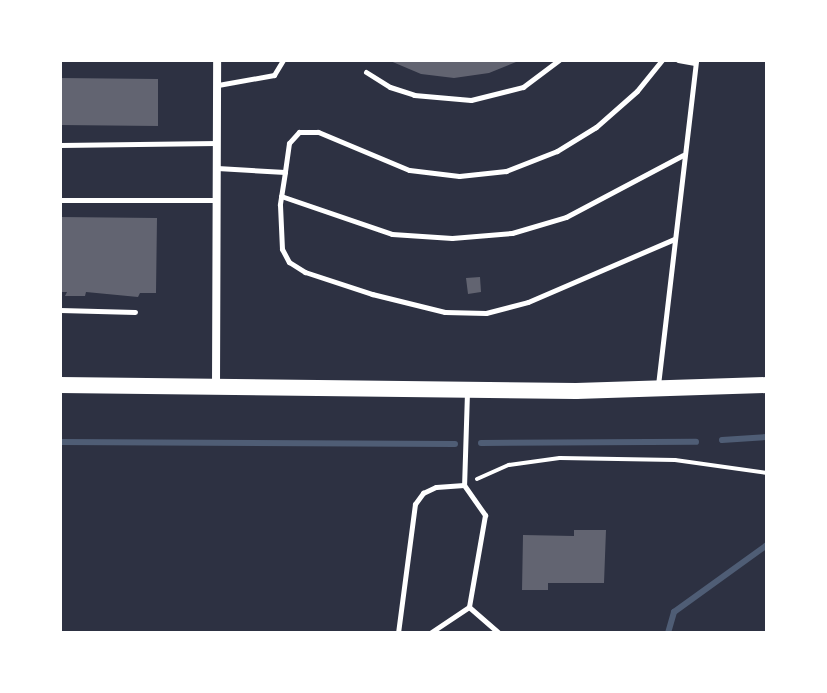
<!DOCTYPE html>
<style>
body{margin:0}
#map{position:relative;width:827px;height:693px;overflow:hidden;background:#2d3142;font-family:Lato,sans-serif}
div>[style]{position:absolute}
.stream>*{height:6px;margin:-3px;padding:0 3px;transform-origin:3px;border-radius:3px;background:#4f5d75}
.building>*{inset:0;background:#626471}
.path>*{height:4px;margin:-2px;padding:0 2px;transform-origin:2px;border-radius:2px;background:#fff}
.service>*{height:5px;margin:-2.5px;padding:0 2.5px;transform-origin:2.5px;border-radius:2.5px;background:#fff}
.minor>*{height:8px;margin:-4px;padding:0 4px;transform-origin:4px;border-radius:4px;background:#fff}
.secondary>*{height:16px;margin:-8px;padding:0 8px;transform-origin:8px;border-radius:8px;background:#fff}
span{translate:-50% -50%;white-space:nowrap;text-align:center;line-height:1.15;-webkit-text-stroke:8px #fff;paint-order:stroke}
.frame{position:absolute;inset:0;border:62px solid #fff;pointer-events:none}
</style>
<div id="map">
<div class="stream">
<div style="left:722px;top:440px;width:45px;rotate:-3.8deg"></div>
<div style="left:60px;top:442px;width:395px;rotate:0.3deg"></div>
<div style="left:481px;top:443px;width:215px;rotate:-0.3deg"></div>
<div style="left:668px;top:633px;width:22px;rotate:-74deg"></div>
<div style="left:674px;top:612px;width:115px;rotate:-35.8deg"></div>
</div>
<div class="building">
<div style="clip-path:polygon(388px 60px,521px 60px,489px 73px,454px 78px,421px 74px)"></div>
<div style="clip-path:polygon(60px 78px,158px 79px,158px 126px,60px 125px)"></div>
<div style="clip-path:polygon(60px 217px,157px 218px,156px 293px,140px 293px,138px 297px,86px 292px,85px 296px,65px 296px,67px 292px,60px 292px)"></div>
<div style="clip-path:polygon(480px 277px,481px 292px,468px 294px,466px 278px)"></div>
<div style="clip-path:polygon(574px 530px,606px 530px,604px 583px,548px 583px,548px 590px,522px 590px,523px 535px,574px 536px)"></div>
</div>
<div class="path">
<div style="left:477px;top:479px;width:35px;rotate:-24deg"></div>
<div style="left:509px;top:465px;width:51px;rotate:-7.8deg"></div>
<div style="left:560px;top:458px;width:115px;rotate:1deg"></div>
<div style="left:675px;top:460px;width:93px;rotate:8deg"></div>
</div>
<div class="service">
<div style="left:662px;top:60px;width:40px;rotate:129deg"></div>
<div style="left:637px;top:91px;width:55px;rotate:138.7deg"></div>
<div style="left:596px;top:127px;width:46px;rotate:148.4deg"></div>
<div style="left:557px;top:151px;width:55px;rotate:158.6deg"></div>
<div style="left:506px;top:171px;width:47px;rotate:173.9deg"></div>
<div style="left:459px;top:176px;width:50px;rotate:-173.2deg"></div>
<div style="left:409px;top:170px;width:99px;rotate:-157.3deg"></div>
<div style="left:318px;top:132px;width:19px;rotate:180deg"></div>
<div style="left:299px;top:132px;width:15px;rotate:132deg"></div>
<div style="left:289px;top:143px;width:29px;rotate:98deg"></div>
<div style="left:285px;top:172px;width:33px;rotate:99deg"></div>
<div style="left:280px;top:205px;width:44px;rotate:87.4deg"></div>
<div style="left:282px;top:249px;width:15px;rotate:62deg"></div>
<div style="left:289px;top:262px;width:19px;rotate:32deg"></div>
<div style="left:305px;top:272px;width:71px;rotate:18.2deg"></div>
<div style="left:372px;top:294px;width:75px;rotate:13.9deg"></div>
<div style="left:445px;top:312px;width:41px;rotate:1.4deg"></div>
<div style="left:486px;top:313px;width:43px;rotate:-14.7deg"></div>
<div style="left:528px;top:302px;width:159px;rotate:-23.3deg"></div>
<div style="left:678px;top:60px;width:17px;rotate:10deg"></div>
<div style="left:366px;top:72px;width:28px;rotate:32deg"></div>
<div style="left:390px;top:87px;width:25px;rotate:18deg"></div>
<div style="left:414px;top:95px;width:57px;rotate:5deg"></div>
<div style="left:471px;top:100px;width:54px;rotate:-14deg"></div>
<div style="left:523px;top:87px;width:45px;rotate:-36.9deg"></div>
<div style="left:218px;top:85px;width:57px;rotate:-10.1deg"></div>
<div style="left:274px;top:75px;width:17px;rotate:-59deg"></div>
<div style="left:60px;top:145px;width:157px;rotate:-0.7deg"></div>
<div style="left:217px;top:168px;width:68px;rotate:3.4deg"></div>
<div style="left:281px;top:196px;width:117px;rotate:18.9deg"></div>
<div style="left:392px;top:234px;width:60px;rotate:3.8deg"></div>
<div style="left:452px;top:238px;width:60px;rotate:-4.8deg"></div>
<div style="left:512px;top:233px;width:56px;rotate:-16.5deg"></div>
<div style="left:566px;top:217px;width:132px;rotate:-27.9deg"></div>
<div style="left:60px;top:200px;width:156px"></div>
<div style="left:60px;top:310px;width:75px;rotate:1.5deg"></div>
<div style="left:658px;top:385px;width:327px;rotate:-83.3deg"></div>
<div style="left:467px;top:392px;width:93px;rotate:91.8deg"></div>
<div style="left:464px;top:485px;width:37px;rotate:55deg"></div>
<div style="left:485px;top:515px;width:93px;rotate:99.9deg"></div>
<div style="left:469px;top:607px;width:40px;rotate:41deg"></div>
<div style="left:398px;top:633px;width:130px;rotate:-82.5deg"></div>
<div style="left:415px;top:504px;width:14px;rotate:-54deg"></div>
<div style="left:423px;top:493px;width:14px;rotate:-25deg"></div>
<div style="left:436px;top:487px;width:28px;rotate:-4deg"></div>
<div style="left:430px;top:633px;width:47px;rotate:-33.7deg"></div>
</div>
<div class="minor">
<div style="left:216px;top:387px;width:327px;rotate:-89.8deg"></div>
</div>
<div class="secondary">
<div style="left:60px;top:385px;width:516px;rotate:0.67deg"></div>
<div style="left:576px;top:391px;width:191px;rotate:-1.8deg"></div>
</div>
<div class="frame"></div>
</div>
